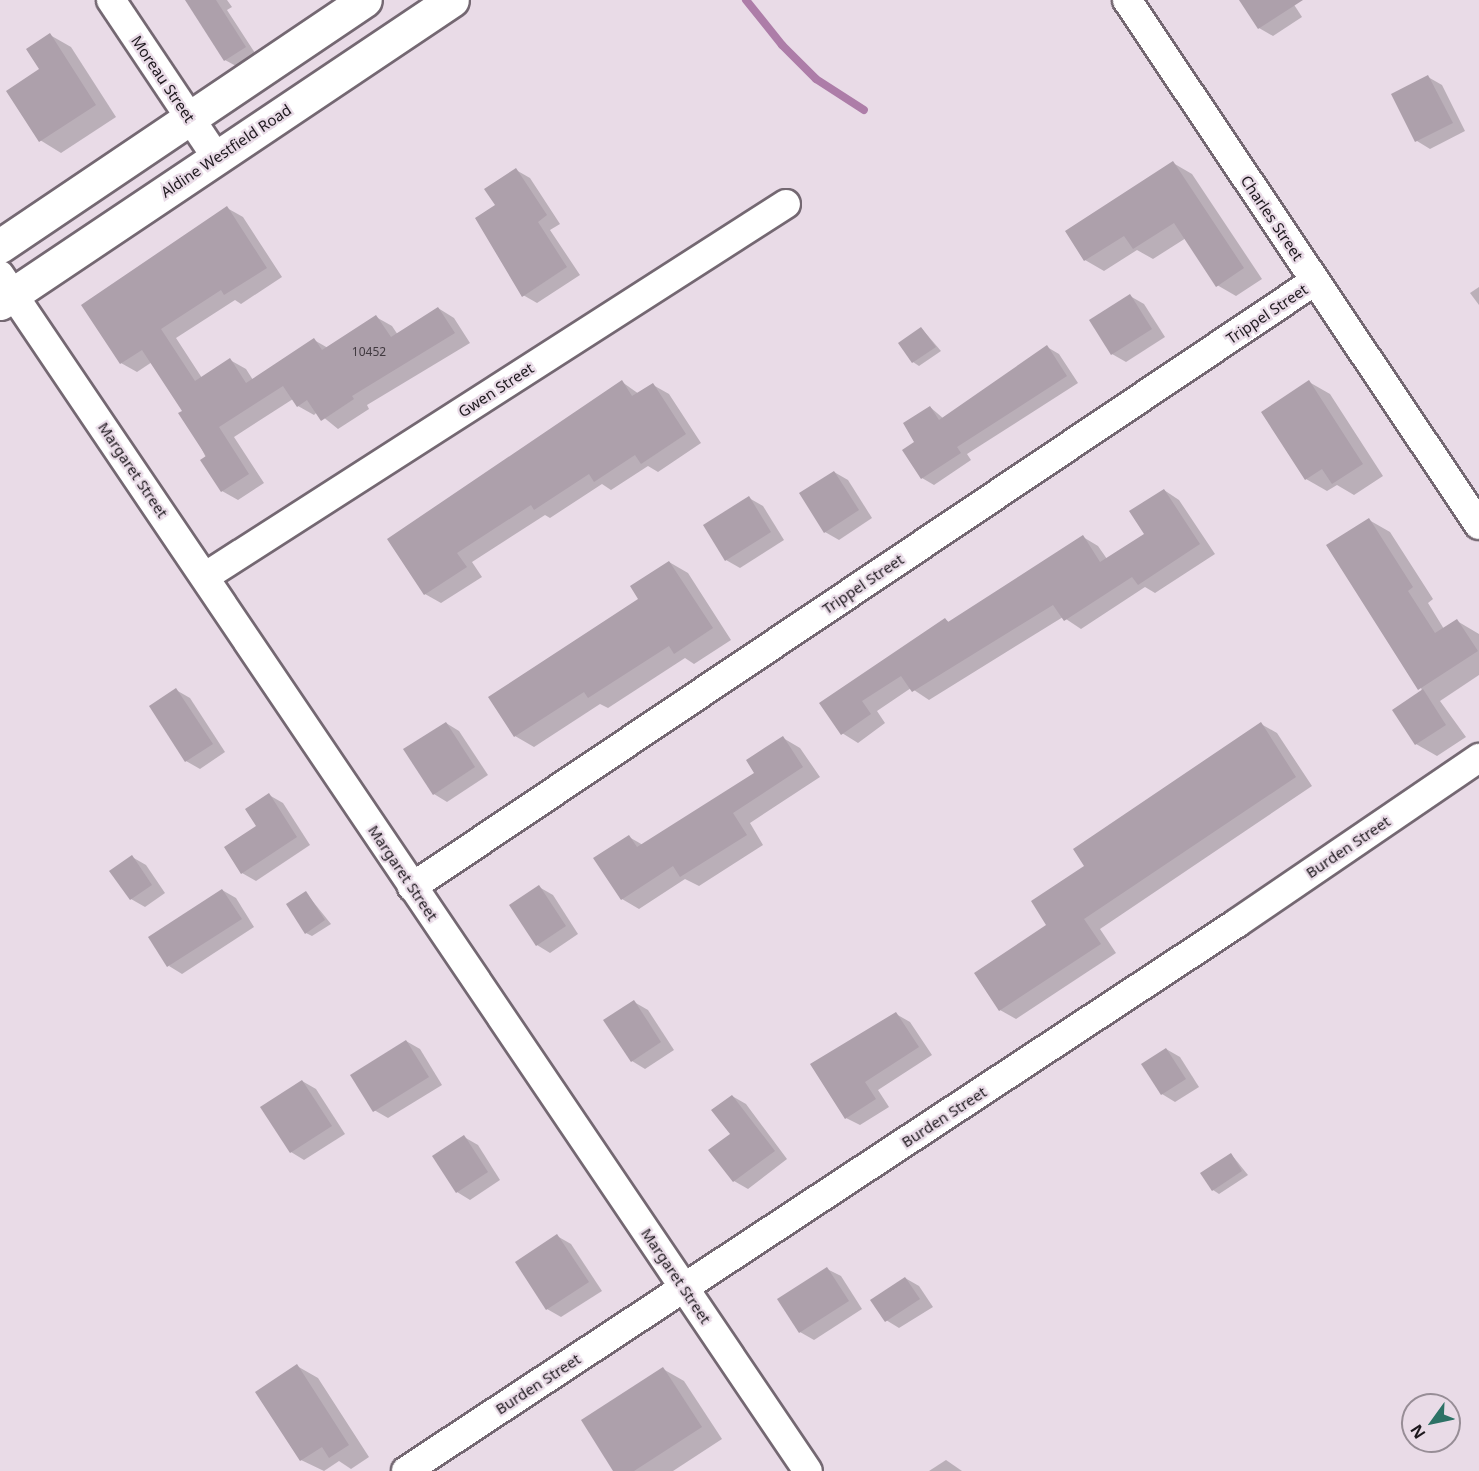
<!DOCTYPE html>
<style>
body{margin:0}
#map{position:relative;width:1479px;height:1471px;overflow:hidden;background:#e9dbe7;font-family:"Noto Sans",sans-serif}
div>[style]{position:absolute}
.shadow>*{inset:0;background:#0003}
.stream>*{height:8px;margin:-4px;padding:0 4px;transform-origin:4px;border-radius:4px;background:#ad7da8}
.building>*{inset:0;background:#ada0ab}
.roads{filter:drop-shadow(2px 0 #746872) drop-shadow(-2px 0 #746872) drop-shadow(0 2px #746872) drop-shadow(0 -2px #746872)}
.minor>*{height:28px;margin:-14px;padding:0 14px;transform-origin:14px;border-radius:14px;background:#fff}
.major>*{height:33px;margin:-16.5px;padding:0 16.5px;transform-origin:16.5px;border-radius:16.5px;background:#fff}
span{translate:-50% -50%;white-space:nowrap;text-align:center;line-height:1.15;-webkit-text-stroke:4.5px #e9dbe7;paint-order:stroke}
.number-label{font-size:12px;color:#413a40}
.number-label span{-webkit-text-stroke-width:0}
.street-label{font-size:15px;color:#1d181d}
.north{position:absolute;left:1401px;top:1393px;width:60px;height:60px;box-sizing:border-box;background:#e9dbe7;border:2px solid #978d96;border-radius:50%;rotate:237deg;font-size:16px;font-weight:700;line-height:24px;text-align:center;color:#1d181d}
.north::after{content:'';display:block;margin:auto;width:21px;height:27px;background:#2d7266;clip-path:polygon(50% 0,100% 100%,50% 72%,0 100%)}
</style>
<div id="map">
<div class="shadow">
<div style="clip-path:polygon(186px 0,227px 0,232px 7px,227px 10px,255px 53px,236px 66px,225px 60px)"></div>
<div style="clip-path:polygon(1241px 0,1291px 0,1302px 17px,1273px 36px,1259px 28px)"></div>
<div style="clip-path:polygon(50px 35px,71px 47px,116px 117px,61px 153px,40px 140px,41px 70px)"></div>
<div style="clip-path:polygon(1428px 77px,1442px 85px,1465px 131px,1430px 149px,1417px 141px)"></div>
<div style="clip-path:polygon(1173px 163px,1192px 174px,1262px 279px,1236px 296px,1217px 285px,1186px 238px,1153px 259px,1137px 250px,1104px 271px,1085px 260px,1067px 232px)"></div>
<div style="clip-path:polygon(516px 170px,530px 178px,560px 224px,550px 230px,580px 275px,537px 303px,523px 295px,497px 206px)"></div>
<div style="clip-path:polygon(227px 208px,243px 217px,282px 277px,241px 304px,235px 300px,176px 338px,202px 378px,230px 360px,246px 369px,253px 380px,314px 340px,328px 348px,376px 317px,392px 326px,398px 335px,438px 308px,454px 318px,470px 343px,367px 405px,369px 409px,338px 429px,317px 412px,314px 415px,298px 406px,293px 399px,234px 437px,264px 483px,238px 500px,222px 491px,184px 412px,152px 362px,137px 372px,121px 363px)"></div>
<div style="clip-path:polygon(1479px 287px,1479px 305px,1470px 293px)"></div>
<div style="clip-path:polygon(1130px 296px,1144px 304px,1165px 337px,1126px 362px,1112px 354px)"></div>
<div style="clip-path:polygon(922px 329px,941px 351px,919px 366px,913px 362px)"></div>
<div style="clip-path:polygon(1047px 347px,1059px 354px,1078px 383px,967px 454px,971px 460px,934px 485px,922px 478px,916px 442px,930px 407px,944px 419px)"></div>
<div style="clip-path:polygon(622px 382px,639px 394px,653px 385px,669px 394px,701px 443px,658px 472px,648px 466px,611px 490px,602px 484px,550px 518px,545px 515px,472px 562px,482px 577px,441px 603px,425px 594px,389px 539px)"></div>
<div style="clip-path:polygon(1309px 382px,1330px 394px,1383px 476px,1354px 495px,1337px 485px,1327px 491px,1306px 479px,1263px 412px)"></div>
<div style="clip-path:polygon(834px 472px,848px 480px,872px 518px,839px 540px,825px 532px)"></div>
<div style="clip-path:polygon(1164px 490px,1179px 500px,1215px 554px,1155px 593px,1145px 587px,1081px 629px,1063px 617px,929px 700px,911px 688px,877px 711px,885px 723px,858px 743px,842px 733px,821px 703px,945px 619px,950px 623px,1083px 537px,1098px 546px,1107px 559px,1146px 534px)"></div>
<div style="clip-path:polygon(749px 498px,763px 506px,784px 540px,740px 568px,726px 560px)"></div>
<div style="clip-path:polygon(1369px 520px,1390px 532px,1433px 599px,1428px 603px,1444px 629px,1457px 621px,1479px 634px,1479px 675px,1440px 701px,1466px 737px,1437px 756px,1416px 744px,1422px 691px)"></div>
<div style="clip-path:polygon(669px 562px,688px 573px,731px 640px,694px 664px,685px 658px,608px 708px,600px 704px,534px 747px,515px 736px,640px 599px)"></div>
<div style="clip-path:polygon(176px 690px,190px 698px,225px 752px,200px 769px,186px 761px)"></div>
<div style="clip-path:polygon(446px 723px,459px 731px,488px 775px,447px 802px,434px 794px)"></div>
<div style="clip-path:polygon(1261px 724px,1277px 733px,1312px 786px,1100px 929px,1116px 953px,1016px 1019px,1000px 1010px,1086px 866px)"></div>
<div style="clip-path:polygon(783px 738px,800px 748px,820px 777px,750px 823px,763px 845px,699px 886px,685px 879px,639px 909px,622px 899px,629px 837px,643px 845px,756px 773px)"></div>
<div style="clip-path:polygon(269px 795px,283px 803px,310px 845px,256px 881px,242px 873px)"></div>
<div style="clip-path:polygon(132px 857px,146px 865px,165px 893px,145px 907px,131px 899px)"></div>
<div style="clip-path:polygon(539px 887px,553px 895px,578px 934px,550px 953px,537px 945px)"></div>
<div style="clip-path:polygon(222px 890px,236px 898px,254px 927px,182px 974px,169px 966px)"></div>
<div style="clip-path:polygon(306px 893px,331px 924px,312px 936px,306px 933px)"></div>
<div style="clip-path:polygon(634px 1002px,648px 1010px,674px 1050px,645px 1069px,632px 1061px)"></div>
<div style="clip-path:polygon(896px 1014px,910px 1022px,932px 1055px,878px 1090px,889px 1107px,860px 1125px,846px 1118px)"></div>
<div style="clip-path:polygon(406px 1041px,420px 1049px,442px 1085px,388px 1118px,374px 1110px)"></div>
<div style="clip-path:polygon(1166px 1049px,1180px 1057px,1199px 1087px,1175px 1102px,1162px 1094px)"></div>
<div style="clip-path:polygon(302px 1081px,316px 1089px,345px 1134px,304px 1160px,291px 1152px)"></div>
<div style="clip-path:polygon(732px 1096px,746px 1104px,787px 1159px,748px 1189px,734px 1181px,710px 1150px,732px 1134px)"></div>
<div style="clip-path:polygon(464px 1137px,478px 1145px,500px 1180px,470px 1200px,457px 1192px)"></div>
<div style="clip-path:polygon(1231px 1154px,1248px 1175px,1219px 1194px,1213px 1190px)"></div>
<div style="clip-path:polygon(557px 1236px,571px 1244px,602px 1291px,561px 1317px,547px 1309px)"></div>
<div style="clip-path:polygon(827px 1269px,841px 1276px,862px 1309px,814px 1340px,800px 1332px)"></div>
<div style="clip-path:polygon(905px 1278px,919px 1286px,933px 1307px,899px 1328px,886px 1320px)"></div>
<div style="clip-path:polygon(297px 1366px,318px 1378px,369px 1457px,351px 1469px,339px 1461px,324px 1471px,301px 1460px)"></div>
<div style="clip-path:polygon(663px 1369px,684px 1381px,722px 1439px,673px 1471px,615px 1471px)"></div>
<div style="clip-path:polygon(946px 1460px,962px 1471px,929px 1471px)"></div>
</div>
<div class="stream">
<div style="left:746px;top:0;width:58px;rotate:51.3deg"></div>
<div style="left:782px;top:45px;width:48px;rotate:45deg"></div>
<div style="left:816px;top:79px;width:57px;rotate:32.9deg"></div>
</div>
<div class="building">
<div style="clip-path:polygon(185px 0,216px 0,246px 47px,224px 61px)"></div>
<div style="clip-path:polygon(1239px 0,1303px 0,1258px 29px)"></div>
<div style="clip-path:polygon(50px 33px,96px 105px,39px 142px,6px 91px,39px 69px,26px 49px)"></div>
<div style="clip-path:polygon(1428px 75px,1453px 123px,1415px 142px,1391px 94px)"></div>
<div style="clip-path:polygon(1173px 161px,1244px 268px,1216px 287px,1174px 223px,1133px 249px,1124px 236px,1084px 261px,1065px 231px)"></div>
<div style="clip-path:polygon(516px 168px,547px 215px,538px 222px,567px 267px,522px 297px,475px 218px,495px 205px,484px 189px)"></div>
<div style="clip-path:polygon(227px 206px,267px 268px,224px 295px,221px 290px,161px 329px,195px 381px,230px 358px,246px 383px,314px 338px,322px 350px,376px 315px,391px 337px,438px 307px,455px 333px,352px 396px,354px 399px,321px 421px,307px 400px,297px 407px,283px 386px,219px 427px,249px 474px,221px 492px,200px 460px,206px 456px,178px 413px,182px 411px,142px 350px,120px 364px,81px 305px)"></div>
<div style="clip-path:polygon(1130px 294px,1152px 329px,1111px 355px,1089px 320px)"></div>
<div style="clip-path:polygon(921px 327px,936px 347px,912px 363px,898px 343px)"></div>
<div style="clip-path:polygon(1047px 345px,1067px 376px,957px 447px,961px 453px,921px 479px,902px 450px,914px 442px,903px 423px,930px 406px,939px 420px)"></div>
<div style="clip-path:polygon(622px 380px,632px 396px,653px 383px,686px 434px,641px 464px,635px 455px,594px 482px,589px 474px,534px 510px,531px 505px,457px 553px,467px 567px,424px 595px,387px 539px)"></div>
<div style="clip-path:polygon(1309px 380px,1363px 464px,1332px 484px,1322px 469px,1305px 480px,1261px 412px)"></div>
<div style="clip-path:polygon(834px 471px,859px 510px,824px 533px,799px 493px)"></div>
<div style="clip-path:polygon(1164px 489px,1200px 544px,1138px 585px,1132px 577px,1064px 621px,1053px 605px,912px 692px,901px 676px,862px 701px,871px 714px,841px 735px,819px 703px,945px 618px,948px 622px,1083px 535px,1100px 562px,1144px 534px,1129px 511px)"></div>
<div style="clip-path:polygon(749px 496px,771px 532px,725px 561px,703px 525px)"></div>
<div style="clip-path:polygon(1369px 518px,1413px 587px,1408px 591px,1435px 633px,1457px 619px,1478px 651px,1418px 690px,1326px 545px)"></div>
<div style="clip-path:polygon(669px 561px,713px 628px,674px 654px,669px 646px,588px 698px,584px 692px,514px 737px,488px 697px,638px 599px,630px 586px)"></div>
<div style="clip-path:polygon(176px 688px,213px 744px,185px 762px,149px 706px)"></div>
<div style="clip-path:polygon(1423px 689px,1446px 725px,1415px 745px,1392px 710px)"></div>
<div style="clip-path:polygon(446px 722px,475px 767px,433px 795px,403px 749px)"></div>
<div style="clip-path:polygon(1261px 722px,1296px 777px,1084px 919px,1101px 944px,999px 1011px,974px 973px,1046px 925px,1031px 901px,1084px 866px,1073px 849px)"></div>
<div style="clip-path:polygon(783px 736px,803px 767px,733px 813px,747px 835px,680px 877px,673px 866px,621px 900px,593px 858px,629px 835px,637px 847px,754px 773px,746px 760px)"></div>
<div style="clip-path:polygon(269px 793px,297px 837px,241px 874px,224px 847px,256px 826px,245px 809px)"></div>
<div style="clip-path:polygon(132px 855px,152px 885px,130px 900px,109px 871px)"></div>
<div style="clip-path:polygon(539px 885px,566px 926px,536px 946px,509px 905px)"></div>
<div style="clip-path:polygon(222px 889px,242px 919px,167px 967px,148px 937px)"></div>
<div style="clip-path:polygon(306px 891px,325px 920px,305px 934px,286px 904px)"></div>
<div style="clip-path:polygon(634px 1000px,661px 1042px,631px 1062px,603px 1020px)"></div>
<div style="clip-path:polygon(896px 1012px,919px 1047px,865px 1082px,876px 1099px,845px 1119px,810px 1064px)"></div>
<div style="clip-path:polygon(406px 1040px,429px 1077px,373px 1112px,350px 1075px)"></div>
<div style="clip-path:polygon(1166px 1048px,1186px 1079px,1161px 1095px,1141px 1064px)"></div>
<div style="clip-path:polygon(302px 1080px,332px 1126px,290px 1153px,260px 1107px)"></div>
<div style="clip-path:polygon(732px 1095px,775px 1151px,733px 1182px,708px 1150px,730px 1134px,711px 1110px)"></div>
<div style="clip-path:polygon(464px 1135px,488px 1172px,456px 1193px,432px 1156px)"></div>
<div style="clip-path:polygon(1231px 1153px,1242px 1171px,1212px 1191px,1200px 1173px)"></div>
<div style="clip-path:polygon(557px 1234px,589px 1282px,546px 1310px,515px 1262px)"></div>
<div style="clip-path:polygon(827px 1267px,849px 1301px,799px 1333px,777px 1299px)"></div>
<div style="clip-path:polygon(905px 1277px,920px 1299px,885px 1322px,870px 1300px)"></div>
<div style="clip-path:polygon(297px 1364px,349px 1445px,329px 1458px,322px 1447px,300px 1461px,255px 1392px)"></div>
<div style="clip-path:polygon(663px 1367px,702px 1427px,634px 1471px,613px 1471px,581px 1420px)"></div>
</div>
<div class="roads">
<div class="minor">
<div style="left:111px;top:0;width:189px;rotate:56.2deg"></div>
<div style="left:1127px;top:0;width:632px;rotate:56.16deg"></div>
<div style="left:0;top:275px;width:1443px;rotate:55.96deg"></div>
<div style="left:206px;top:576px;width:689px;rotate:-32.68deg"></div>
<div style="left:412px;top:887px;width:1087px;rotate:-33.87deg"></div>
<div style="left:406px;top:1471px;width:995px;rotate:-33.4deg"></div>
<div style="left:1237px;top:923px;width:293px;rotate:-34.3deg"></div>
</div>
<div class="major">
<div style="left:0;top:246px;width:440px;rotate:-34deg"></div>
<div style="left:0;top:303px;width:544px;rotate:-33.84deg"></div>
</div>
</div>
<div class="number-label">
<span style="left:369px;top:352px">10452</span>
</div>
<div class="street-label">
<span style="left:163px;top:79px;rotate:56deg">Moreau Street</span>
<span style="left:226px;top:151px;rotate:-34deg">Aldine Westfield Road</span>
<span style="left:1272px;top:218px;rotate:56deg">Charles Street</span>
<span style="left:1267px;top:314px;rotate:-34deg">Trippel Street</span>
<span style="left:496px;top:390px;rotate:-33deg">Gwen Street</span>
<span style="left:133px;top:470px;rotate:56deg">Margaret Street</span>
<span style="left:863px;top:584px;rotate:-34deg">Trippel Street</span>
<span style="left:1348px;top:847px;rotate:-34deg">Burden Street</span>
<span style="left:403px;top:873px;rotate:56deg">Margaret Street</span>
<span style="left:944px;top:1117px;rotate:-33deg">Burden Street</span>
<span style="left:676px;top:1276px;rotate:56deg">Margaret Street</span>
<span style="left:538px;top:1384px;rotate:-33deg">Burden Street</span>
</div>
<div class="north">N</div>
</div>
